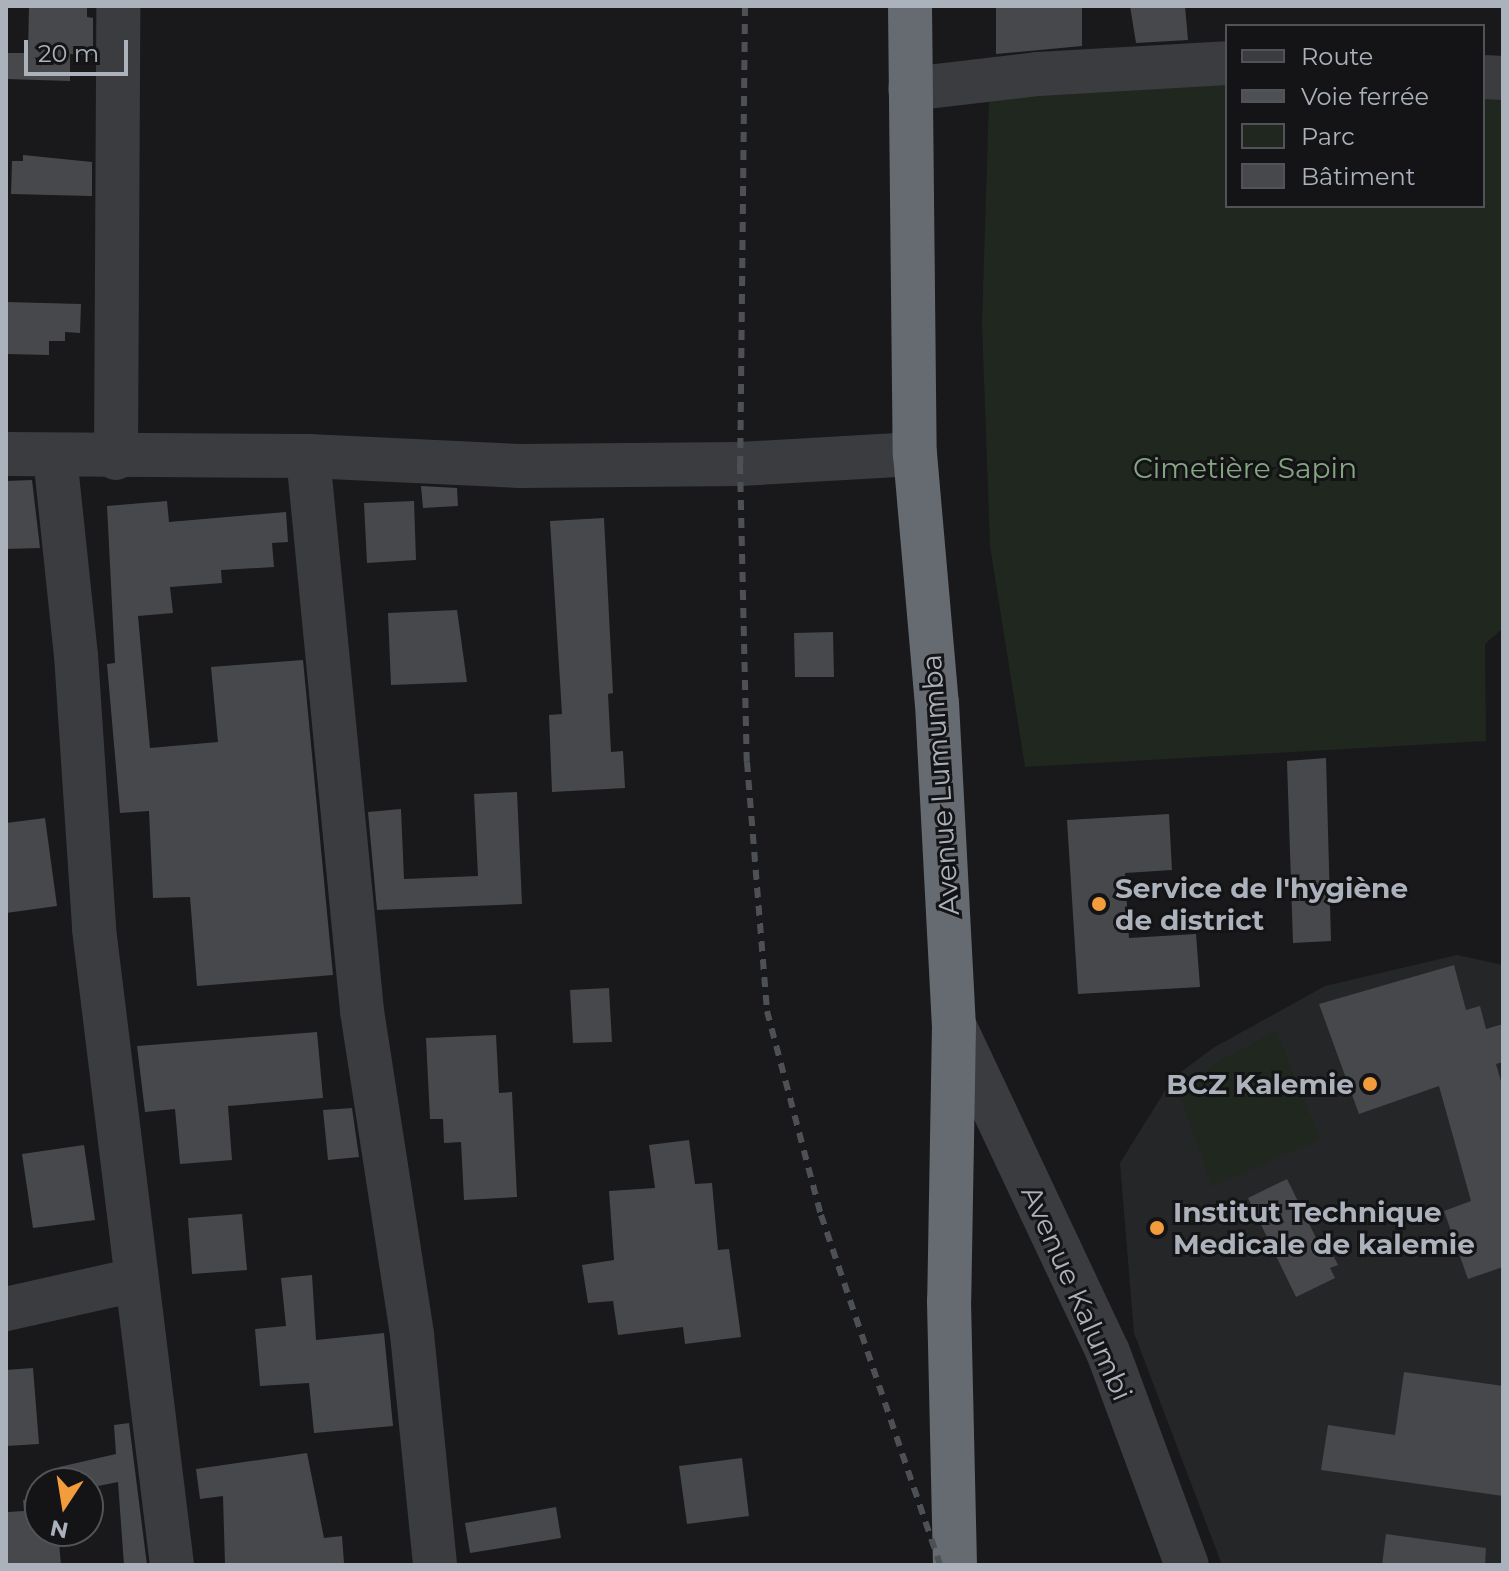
<!DOCTYPE html>
<meta charset="utf-8">
<style>
body{margin:0}
#map{position:relative;width:1509px;height:1571px;overflow:hidden;background:#19191b;font-family:Montserrat,sans-serif}
div>[style]{position:absolute}
.built>*{inset:0;background:#252628}
.green>*{inset:0;background:#1f271f}
.building>*{inset:0;background:#46484b}
.minor>*{height:44px;margin:-22px;padding:0 22px;transform-origin:22px;border-radius:22px;background:#3a3c40}
.highway>*{height:44px;margin:-22px;padding:0 22px;transform-origin:22px;border-radius:22px;background:#666b71}
.rail>*{height:6px;margin-top:-3px;transform-origin:0;background:repeating-linear-gradient(90deg,#4d5055 0 10px,transparent 0 18px)}
.dots>*{width:22px;height:22px;translate:-50% -50%;box-sizing:border-box;border:4px solid #141416;border-radius:50%}
span{translate:-50% -50%;white-space:nowrap;text-align:center;line-height:1.15;-webkit-text-stroke:6px #141416;paint-order:stroke}
.park-label{font-size:28px;color:#85a683}
.street-label{font-size:28px;color:#acb2bb}
.poi-label{font-size:28px;color:#acb2bb;font-weight:700}
.left{translate:0 -50%;text-align:left}
.right{translate:-100% -50%;text-align:right}
.frame{position:absolute;inset:0;border:8px solid #acb2bb;pointer-events:none}
.legend{position:absolute;left:1225px;top:24px;width:260px;height:184px;box-sizing:border-box;background:#141416;border:2px solid #515358;margin:0;padding:10px 14px;list-style:none;font-size:24px;color:#acb2bb}
.legend li{display:flex;align-items:center;gap:16px;height:40px}
.legend b{width:40px;border:2px solid #515358}
.north{position:absolute;left:24px;top:1467px;width:80px;height:80px;box-sizing:border-box;background:#141416;border:2px solid #515358;border-radius:50%;rotate:192deg;font-size:22px;font-weight:700;line-height:32px;text-align:center;color:#acb2bb}
.north::after{content:'';display:block;margin:auto;width:28px;height:36px;background:#f29c3b;clip-path:polygon(50% 0,100% 100%,50% 72%,0 100%)}
.scale{position:absolute;left:24px;top:40px;width:104px;height:36px;box-sizing:border-box;border:4px solid #acb2bb;border-top:0;padding-left:10px;font-size:24px;line-height:28px;white-space:nowrap;color:#acb2bb;-webkit-text-stroke:6px #141416;paint-order:stroke}
</style>
<div id="map">
<div class="built">
<div style="clip-path:polygon(1457px 955px,1503px 965px,1503px 1565px,1222px 1565px,1134px 1333px,1120px 1163px,1173px 1078px,1213px 1048px,1325px 986px)"></div>
</div>
<div class="green">
<div style="clip-path:polygon(1209px 76px,1227px 77px,1227px 206px,1483px 206px,1483px 93px,1503px 94px,1503px 628px,1485px 644px,1486px 741px,1025px 767px,990px 546px,982px 323px,989px 101px)"></div>
<div style="clip-path:polygon(1276px 1031px,1320px 1139px,1212px 1186px,1179px 1091px,1220px 1061px)"></div>
</div>
<div class="building">
<div style="clip-path:polygon(29px 6px,87px 6px,87px 17px,93px 18px,93px 55px,70px 54px,70px 81px,6px 79px,6px 53px,28px 53px)"></div>
<div style="clip-path:polygon(996px 6px,1082px 6px,1082px 46px,996px 54px)"></div>
<div style="clip-path:polygon(1130px 6px,1185px 6px,1188px 40px,1136px 43px)"></div>
<div style="clip-path:polygon(23px 155px,92px 162px,92px 196px,11px 194px,12px 161px,23px 161px)"></div>
<div style="clip-path:polygon(6px 302px,81px 304px,80px 333px,65px 332px,65px 341px,49px 341px,49px 355px,6px 354px)"></div>
<div style="clip-path:polygon(32px 480px,40px 548px,6px 549px,6px 481px)"></div>
<div style="clip-path:polygon(421px 486px,457px 488px,458px 506px,423px 508px)"></div>
<div style="clip-path:polygon(167px 501px,169px 522px,286px 512px,288px 542px,272px 543px,274px 567px,221px 570px,222px 583px,170px 587px,173px 613px,138px 616px,150px 748px,218px 742px,211px 667px,303px 660px,333px 975px,197px 986px,190px 897px,153px 898px,149px 811px,120px 813px,107px 664px,115px 663px,107px 506px)"></div>
<div style="clip-path:polygon(414px 501px,416px 560px,367px 563px,364px 503px)"></div>
<div style="clip-path:polygon(604px 518px,613px 693px,608px 694px,611px 752px,623px 751px,625px 788px,552px 792px,549px 715px,562px 714px,550px 521px)"></div>
<div style="clip-path:polygon(457px 610px,467px 682px,391px 685px,388px 613px)"></div>
<div style="clip-path:polygon(833px 632px,834px 677px,795px 677px,794px 633px)"></div>
<div style="clip-path:polygon(1326px 758px,1331px 941px,1293px 943px,1287px 761px)"></div>
<div style="clip-path:polygon(517px 792px,522px 904px,377px 910px,368px 812px,401px 809px,404px 879px,478px 876px,474px 794px)"></div>
<div style="clip-path:polygon(1169px 814px,1172px 870px,1125px 873px,1129px 938px,1196px 934px,1200px 987px,1078px 994px,1067px 820px)"></div>
<div style="clip-path:polygon(45px 818px,57px 906px,6px 913px,6px 823px)"></div>
<div style="clip-path:polygon(1454px 965px,1466px 1010px,1480px 1006px,1486px 1029px,1503px 1024px,1503px 1062px,1496px 1064px,1503px 1088px,1503px 1267px,1468px 1279px,1444px 1211px,1471px 1201px,1439px 1086px,1359px 1114px,1319px 1004px)"></div>
<div style="clip-path:polygon(609px 988px,612px 1042px,573px 1043px,570px 990px)"></div>
<div style="clip-path:polygon(317px 1032px,323px 1098px,228px 1106px,232px 1160px,180px 1164px,175px 1109px,145px 1112px,137px 1046px)"></div>
<div style="clip-path:polygon(496px 1035px,499px 1093px,512px 1092px,517px 1197px,464px 1200px,461px 1142px,444px 1143px,443px 1119px,430px 1119px,426px 1038px)"></div>
<div style="clip-path:polygon(352px 1108px,359px 1157px,328px 1160px,323px 1110px)"></div>
<div style="clip-path:polygon(689px 1140px,695px 1184px,712px 1183px,718px 1250px,729px 1249px,741px 1337px,685px 1344px,683px 1327px,618px 1335px,613px 1301px,588px 1303px,582px 1265px,614px 1260px,609px 1191px,655px 1188px,649px 1145px)"></div>
<div style="clip-path:polygon(84px 1145px,95px 1220px,33px 1228px,22px 1154px)"></div>
<div style="clip-path:polygon(1287px 1179px,1318px 1242px,1325px 1239px,1338px 1265px,1330px 1268px,1335px 1278px,1296px 1297px,1248px 1198px)"></div>
<div style="clip-path:polygon(242px 1214px,247px 1270px,192px 1274px,188px 1218px)"></div>
<div style="clip-path:polygon(312px 1275px,316px 1340px,384px 1333px,393px 1426px,314px 1433px,309px 1383px,260px 1386px,255px 1329px,286px 1326px,281px 1278px)"></div>
<div style="clip-path:polygon(33px 1368px,39px 1444px,6px 1446px,6px 1370px)"></div>
<div style="clip-path:polygon(1404px 1372px,1503px 1386px,1503px 1496px,1321px 1470px,1328px 1425px,1395px 1435px)"></div>
<div style="clip-path:polygon(129px 1423px,147px 1565px,124px 1565px,118px 1482px,88px 1488px,88px 1483px,63px 1483px,59px 1467px,116px 1454px,114px 1425px)"></div>
<div style="clip-path:polygon(307px 1453px,324px 1538px,342px 1536px,344px 1563px,225px 1565px,223px 1496px,200px 1499px,196px 1469px)"></div>
<div style="clip-path:polygon(742px 1458px,749px 1516px,687px 1524px,679px 1466px)"></div>
<div style="clip-path:polygon(40px 1499px,40px 1531px,58px 1531px,61px 1565px,6px 1565px,8px 1512px,24px 1511px,23px 1500px)"></div>
<div style="clip-path:polygon(556px 1507px,561px 1538px,470px 1553px,465px 1523px)"></div>
<div style="clip-path:polygon(1386px 1534px,1486px 1548px,1485px 1565px,1382px 1565px)"></div>
</div>
<div class="minor">
<div style="left:1483px;top:77px;width:20px;rotate:3deg"></div>
<div style="left:910px;top:89px;width:129px;rotate:-6.7deg"></div>
<div style="left:1038px;top:74px;width:189px;rotate:-3.3deg"></div>
<div style="left:6px;top:454px;width:302px;rotate:0.4deg"></div>
<div style="left:308px;top:456px;width:212px;rotate:2.7deg"></div>
<div style="left:520px;top:466px;width:220px;rotate:-0.5deg"></div>
<div style="left:740px;top:464px;width:175px;rotate:-3.3deg"></div>
<div style="left:55px;top:456px;width:200px;rotate:84deg"></div>
<div style="left:76px;top:655px;width:275px;rotate:86.2deg"></div>
<div style="left:94px;top:929px;width:641px;rotate:83.01deg"></div>
<div style="left:308px;top:456px;width:558px;rotate:84.44deg"></div>
<div style="left:362px;top:1011px;width:327px;rotate:81.2deg"></div>
<div style="left:412px;top:1334px;width:232px;rotate:84.3deg"></div>
<div style="left:116px;top:458px;width:452px;rotate:-89.7deg"></div>
<div style="left:954px;top:1025px;width:361px;rotate:64.8deg"></div>
<div style="left:1108px;top:1352px;width:227px;rotate:69.7deg"></div>
<div style="left:6px;top:1309px;width:132px;rotate:-12.7deg"></div>
</div>
<div class="highway">
<div style="left:910px;top:6px;width:448px;rotate:89.4deg"></div>
<div style="left:915px;top:454px;width:250px;rotate:85deg"></div>
<div style="left:937px;top:703px;width:322px;rotate:87deg"></div>
<div style="left:954px;top:1025px;width:276px;rotate:91deg"></div>
<div style="left:949px;top:1301px;width:264px;rotate:88.7deg"></div>
</div>
<div class="rail">
<div style="left:745px;top:6px;width:458px;rotate:90.6deg"></div>
<div style="left:740px;top:464px;width:298px;rotate:88.7deg"></div>
<div style="left:747px;top:762px;width:250px;rotate:85.4deg"></div>
<div style="left:767px;top:1011px;width:211px;rotate:75.2deg"></div>
<div style="left:821px;top:1215px;width:370px;rotate:71.2deg"></div>
</div>
<div class="dots">
<div style="left:1099px;top:904px;background:#f29c3b"></div>
<div style="left:1370px;top:1084px;background:#f29c3b"></div>
<div style="left:1157px;top:1228px;background:#f29c3b"></div>
</div>
<div class="park-label">
<span style="left:1245px;top:468px">Cimetière Sapin</span>
</div>
<div class="street-label">
<span style="left:940px;top:785px;rotate:-94deg">Avenue Lumumba</span>
<span style="left:1077px;top:1293px;rotate:66deg">Avenue Kalumbi</span>
</div>
<div class="poi-label">
<span class="left" style="left:1115px;top:904px">Service de l'hygiène<br>de district</span>
<span class="right" style="left:1354px;top:1084px">BCZ Kalemie</span>
<span class="left" style="left:1173px;top:1228px">Institut Technique<br>Medicale de kalemie</span>
</div>
<div class="frame"></div>
<ul class="legend">
<li><b style="height:10px;background:#3a3c40"></b>Route</li>
<li><b style="height:10px;background:#4d5055"></b>Voie ferrée</li>
<li><b style="height:22px;background:#1f271f"></b>Parc</li>
<li><b style="height:22px;background:#46484b"></b>Bâtiment</li>
</ul>
<div class="north">N</div>
<div class="scale">20 m</div>
</div>
